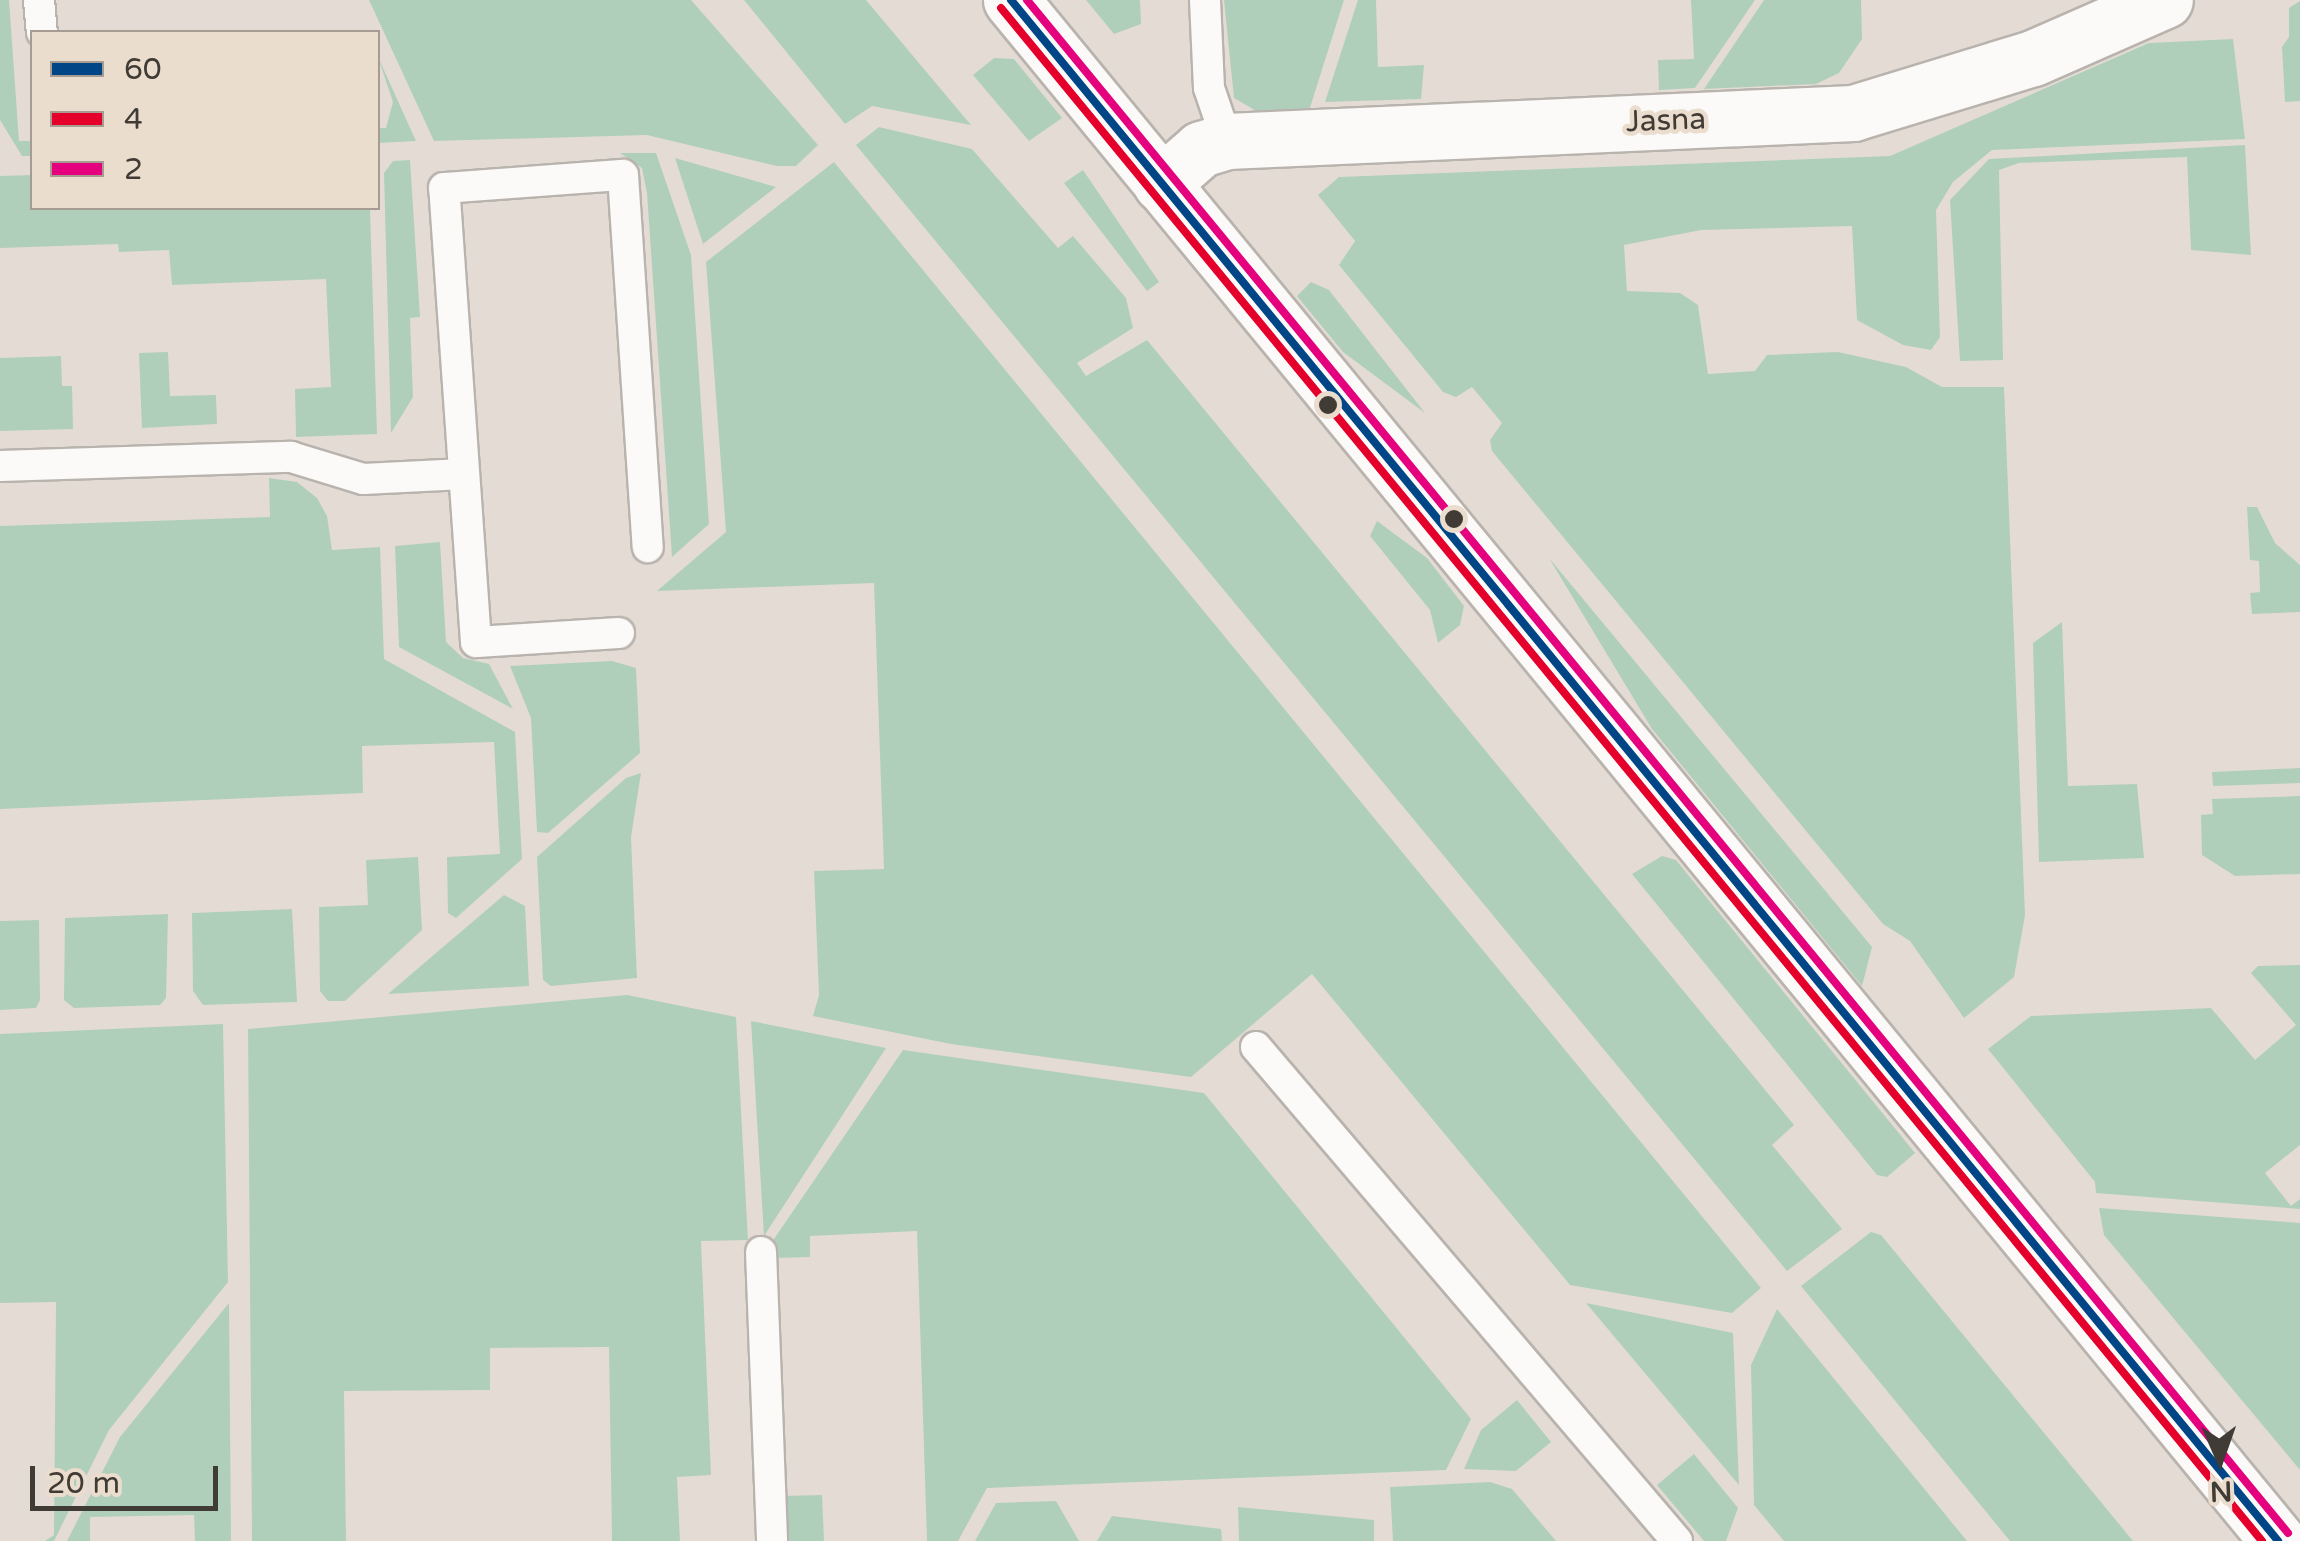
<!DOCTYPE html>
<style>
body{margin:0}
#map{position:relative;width:2300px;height:1541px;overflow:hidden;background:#e4dcd4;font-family:"Varela Round",sans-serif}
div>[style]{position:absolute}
.green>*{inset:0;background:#b0cfbb}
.roads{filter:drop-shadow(2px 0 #b9b3ad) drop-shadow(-2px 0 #b9b3ad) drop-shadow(0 2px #b9b3ad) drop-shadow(0 -2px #b9b3ad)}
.service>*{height:30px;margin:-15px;padding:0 15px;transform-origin:15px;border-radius:15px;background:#fbfaf9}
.minor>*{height:55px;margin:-27.5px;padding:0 27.5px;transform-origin:27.5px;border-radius:27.5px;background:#fbfaf9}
.bus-1>*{height:8px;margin:-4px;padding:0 4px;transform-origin:4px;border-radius:4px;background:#004687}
.bus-2>*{height:8px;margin:-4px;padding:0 4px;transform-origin:4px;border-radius:4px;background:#e4002b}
.bus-3>*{height:8px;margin:-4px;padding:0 4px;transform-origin:4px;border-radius:4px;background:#e5007d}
.dots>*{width:28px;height:28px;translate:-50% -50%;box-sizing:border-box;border:5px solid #eaddce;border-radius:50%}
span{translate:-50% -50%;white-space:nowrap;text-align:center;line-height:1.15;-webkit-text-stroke:9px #eaddce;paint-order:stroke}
.street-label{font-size:30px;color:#413b35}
.legend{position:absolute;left:30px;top:30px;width:350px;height:180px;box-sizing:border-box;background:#eaddce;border:2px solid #a69c91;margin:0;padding:12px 18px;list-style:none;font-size:30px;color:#413b35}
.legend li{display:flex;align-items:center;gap:20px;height:50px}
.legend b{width:50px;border:2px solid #a69c91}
.north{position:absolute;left:2170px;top:1411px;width:100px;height:100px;-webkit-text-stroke:8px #eaddce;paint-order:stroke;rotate:178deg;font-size:28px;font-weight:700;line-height:40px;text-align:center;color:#413b35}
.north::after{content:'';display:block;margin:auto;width:35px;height:45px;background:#413b35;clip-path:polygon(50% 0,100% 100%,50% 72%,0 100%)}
.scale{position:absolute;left:30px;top:1466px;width:188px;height:45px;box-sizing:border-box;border:5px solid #413b35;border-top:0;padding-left:12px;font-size:30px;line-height:35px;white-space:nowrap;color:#413b35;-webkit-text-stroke:8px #eaddce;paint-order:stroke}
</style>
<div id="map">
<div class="green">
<div style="clip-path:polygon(0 0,9px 0,19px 141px,32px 141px,32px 156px,22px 156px,0 120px)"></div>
<div style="clip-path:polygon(369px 0,691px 0,818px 145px,796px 166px,777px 166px,647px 135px,434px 141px)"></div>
<div style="clip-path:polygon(744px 0,866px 0,971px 125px,872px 106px,845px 124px)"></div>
<div style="clip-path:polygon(1086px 0,1140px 0,1141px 24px,1114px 34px)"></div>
<div style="clip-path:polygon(1224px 0,1344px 0,1307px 117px,1265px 116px,1234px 98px)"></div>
<div style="clip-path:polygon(1358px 0,1376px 0,1378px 67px,1424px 65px,1421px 99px,1325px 102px)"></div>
<div style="clip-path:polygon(1691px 0,1755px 0,1695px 88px,1659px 90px,1658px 60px,1694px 59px)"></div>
<div style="clip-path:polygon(1764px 0,1861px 0,1862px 39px,1839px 73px,1816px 84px,1704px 89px)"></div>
<div style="clip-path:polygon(2300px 1px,2300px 101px,2285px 102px,2282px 47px,2289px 37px,2289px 8px)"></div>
<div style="clip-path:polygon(2233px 39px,2245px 139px,1992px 150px,1953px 182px,1936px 210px,1940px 337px,1931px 350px,1903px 345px,1857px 320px,1852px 226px,1701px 230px,1624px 245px,1627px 291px,1680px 293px,1698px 305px,1708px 374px,1755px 371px,1767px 355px,1838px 352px,1906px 367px,1942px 387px,2004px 387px,2025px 915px,2014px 977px,1964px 1018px,1910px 941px,1883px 924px,1492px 451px,1490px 440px,1502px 423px,1472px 387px,1456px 397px,1443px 392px,1339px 265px,1355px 241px,1318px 195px,1339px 177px,1890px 156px,2149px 43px)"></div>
<div style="clip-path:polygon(378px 57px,416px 141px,378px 143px,378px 128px,386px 128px,393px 102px)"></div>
<div style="clip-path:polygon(994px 58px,1014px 59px,1062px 118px,1029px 141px,973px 75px)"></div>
<div style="clip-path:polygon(879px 127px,972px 149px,1058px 248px,1073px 236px,1126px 298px,1133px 328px,1077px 363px,1086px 376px,1147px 340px,1794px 1125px,1772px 1145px,1842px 1229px,1787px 1271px,856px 145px)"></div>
<div style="clip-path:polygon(2245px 145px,2251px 255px,2191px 250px,2187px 157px,2019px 163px,1999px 170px,2003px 360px,1960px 361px,1950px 200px,1989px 159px)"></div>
<div style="clip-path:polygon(620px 153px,656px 153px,691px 255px,709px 524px,672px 557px,647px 193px,642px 168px)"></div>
<div style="clip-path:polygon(675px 158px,776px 187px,703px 244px)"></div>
<div style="clip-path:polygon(410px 160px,420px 317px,410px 318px,413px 397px,391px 433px,384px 173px,393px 161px)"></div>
<div style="clip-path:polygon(834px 162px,1761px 1288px,1732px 1313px,1570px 1285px,1312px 974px,1191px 1077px,951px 1044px,813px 1016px,819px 995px,814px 871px,884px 869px,874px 583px,657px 591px,726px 532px,706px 262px)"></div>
<div style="clip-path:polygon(1083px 170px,1159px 282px,1147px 291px,1064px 183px)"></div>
<div style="clip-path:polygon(32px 175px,32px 208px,370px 208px,377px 434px,296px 437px,295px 389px,331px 387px,326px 279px,172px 285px,169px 250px,119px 252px,118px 244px,0 248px,0 176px)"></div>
<div style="clip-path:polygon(1311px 282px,1329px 290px,1425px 413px,1343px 352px,1297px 296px)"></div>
<div style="clip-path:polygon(168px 352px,170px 396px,216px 395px,217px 424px,142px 428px,139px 353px)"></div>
<div style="clip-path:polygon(61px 356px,62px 386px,72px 386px,73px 429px,0 431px,0 358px)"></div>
<div style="clip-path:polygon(269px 478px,297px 482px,317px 498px,327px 516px,332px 550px,380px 547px,384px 659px,515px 732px,522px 859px,456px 918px,448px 913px,447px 857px,500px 854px,494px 742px,362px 746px,363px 793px,0 809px,0 526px,270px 517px)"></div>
<div style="clip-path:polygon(2247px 507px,2257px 507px,2275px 543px,2300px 565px,2300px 612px,2252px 614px,2250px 593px,2260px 592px,2259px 561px,2250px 560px)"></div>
<div style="clip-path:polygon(1377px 521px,1427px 558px,1464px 606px,1460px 625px,1438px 643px,1430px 610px,1370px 536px)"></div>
<div style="clip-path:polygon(440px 542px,446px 642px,463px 658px,489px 664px,513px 709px,399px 647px,395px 546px)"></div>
<div style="clip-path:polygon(1549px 558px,1872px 947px,1862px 986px,1652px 729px)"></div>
<div style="clip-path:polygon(2062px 622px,2068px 786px,2137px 784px,2144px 858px,2039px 862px,2033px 643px)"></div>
<div style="clip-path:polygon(612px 661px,636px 668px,640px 753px,548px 833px,537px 832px,531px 718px,510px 666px)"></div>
<div style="clip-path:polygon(2300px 768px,2300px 783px,2213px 786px,2212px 772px)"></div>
<div style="clip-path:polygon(641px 773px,631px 837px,637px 978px,551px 986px,543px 980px,537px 857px,626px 778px)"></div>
<div style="clip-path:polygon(2300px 796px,2300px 874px,2235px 876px,2202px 855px,2201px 815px,2213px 814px,2212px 799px)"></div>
<div style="clip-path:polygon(1662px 856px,1676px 860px,1915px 1153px,1887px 1177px,1877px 1175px,1632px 874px)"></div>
<div style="clip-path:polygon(418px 857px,422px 930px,345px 1001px,328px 1001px,320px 991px,319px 907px,368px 905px,366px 860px)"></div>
<div style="clip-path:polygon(504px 895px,525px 906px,529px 986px,388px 994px)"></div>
<div style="clip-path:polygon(292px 909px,297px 1002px,203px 1005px,193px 991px,192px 913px)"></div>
<div style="clip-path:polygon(168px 914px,166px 998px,160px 1005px,74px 1008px,64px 1000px,65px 918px)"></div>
<div style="clip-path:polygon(39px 920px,40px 1000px,36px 1008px,0 1010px,0 921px)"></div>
<div style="clip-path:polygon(2300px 965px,2300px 1145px,2265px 1173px,2291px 1206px,2300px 1199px,2300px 1209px,2096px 1193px,2095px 1182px,1988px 1049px,2031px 1016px,2211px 1008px,2255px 1060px,2296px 1025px,2251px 973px,2258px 966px)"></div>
<div style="clip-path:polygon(627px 995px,736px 1017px,748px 1240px,701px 1241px,711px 1475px,677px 1477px,680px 1541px,612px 1541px,609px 1347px,490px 1348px,490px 1390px,344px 1391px,346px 1541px,252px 1541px,248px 1029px)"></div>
<div style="clip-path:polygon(751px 1021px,886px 1048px,764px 1236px)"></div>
<div style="clip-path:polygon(223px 1024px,228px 1282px,109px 1430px,54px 1541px,45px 1541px,54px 1535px,56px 1302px,0 1303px,0 1034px)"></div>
<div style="clip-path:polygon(903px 1050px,1204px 1093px,1471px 1419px,1446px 1470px,987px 1488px,958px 1541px,927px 1541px,917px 1231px,810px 1236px,810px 1257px,775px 1258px,774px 1239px)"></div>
<div style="clip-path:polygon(2099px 1208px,2300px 1223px,2300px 1470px,2104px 1235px)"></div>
<div style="clip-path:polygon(1871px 1232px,1881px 1235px,2133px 1541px,2010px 1541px,1801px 1286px)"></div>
<div style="clip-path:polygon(229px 1303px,231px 1541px,195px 1541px,194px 1515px,90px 1517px,90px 1541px,67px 1541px,120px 1437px)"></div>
<div style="clip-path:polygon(1586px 1303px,1733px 1333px,1739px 1485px)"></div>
<div style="clip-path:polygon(1777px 1309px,1967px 1541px,1784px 1541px,1754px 1505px,1751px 1365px)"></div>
<div style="clip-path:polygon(1517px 1400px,1551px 1442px,1516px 1471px,1464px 1469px,1481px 1430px)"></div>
<div style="clip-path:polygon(1694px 1454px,1738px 1508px,1726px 1541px,1704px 1541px,1657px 1485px)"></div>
<div style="clip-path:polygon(1490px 1482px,1512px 1489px,1556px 1541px,1393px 1541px,1390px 1487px)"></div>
<div style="clip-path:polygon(822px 1495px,824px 1541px,785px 1541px,783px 1496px)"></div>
<div style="clip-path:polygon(1056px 1501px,1079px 1541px,975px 1541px,996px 1503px)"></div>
<div style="clip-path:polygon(1238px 1507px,1374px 1520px,1374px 1541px,1239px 1541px)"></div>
<div style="clip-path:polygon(1112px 1516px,1221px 1529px,1222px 1541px,1097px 1541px)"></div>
</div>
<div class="roads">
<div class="service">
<div style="left:39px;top:0;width:32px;rotate:85deg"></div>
<div style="left:1205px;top:0;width:88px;rotate:87.4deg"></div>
<div style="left:1209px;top:88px;width:56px;rotate:71.2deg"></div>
<div style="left:0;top:466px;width:291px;rotate:-1.8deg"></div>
<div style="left:291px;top:457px;width:75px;rotate:17deg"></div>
<div style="left:363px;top:479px;width:101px;rotate:-2.8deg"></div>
<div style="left:619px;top:633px;width:143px;rotate:176.4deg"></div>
<div style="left:476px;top:642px;width:455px;rotate:-94deg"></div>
<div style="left:444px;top:188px;width:179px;rotate:-4.2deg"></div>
<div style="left:623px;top:175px;width:373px;rotate:86.2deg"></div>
<div style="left:1256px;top:1047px;width:649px;rotate:49.56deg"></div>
<div style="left:761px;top:1252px;width:289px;rotate:87.8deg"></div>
</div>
<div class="minor">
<div style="left:1011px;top:0;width:1995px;rotate:50.57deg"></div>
<div style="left:1161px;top:184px;width:53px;rotate:-41.2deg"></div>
<div style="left:1201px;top:149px;width:27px;rotate:-17deg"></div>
<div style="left:1227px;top:141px;width:627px;rotate:-2.56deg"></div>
<div style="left:1853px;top:113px;width:188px;rotate:-17deg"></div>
<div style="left:2033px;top:58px;width:144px;rotate:-23.7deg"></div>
</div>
</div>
<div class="bus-1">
<div style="left:1011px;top:0;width:1995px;rotate:50.57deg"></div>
</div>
<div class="bus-2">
<div style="left:1001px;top:8px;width:1985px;rotate:50.56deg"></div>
</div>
<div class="bus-3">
<div style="left:1027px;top:0;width:1985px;rotate:50.56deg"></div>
</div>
<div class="dots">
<div style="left:1328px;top:405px;background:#413b35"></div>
<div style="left:1454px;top:519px;background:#413b35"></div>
</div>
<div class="street-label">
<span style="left:1666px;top:121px;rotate:-2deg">Jasna</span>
</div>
<ul class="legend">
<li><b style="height:12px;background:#004687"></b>60</li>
<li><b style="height:12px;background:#e4002b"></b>4</li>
<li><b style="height:12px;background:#e5007d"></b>2</li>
</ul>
<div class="north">N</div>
<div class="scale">20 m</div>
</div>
